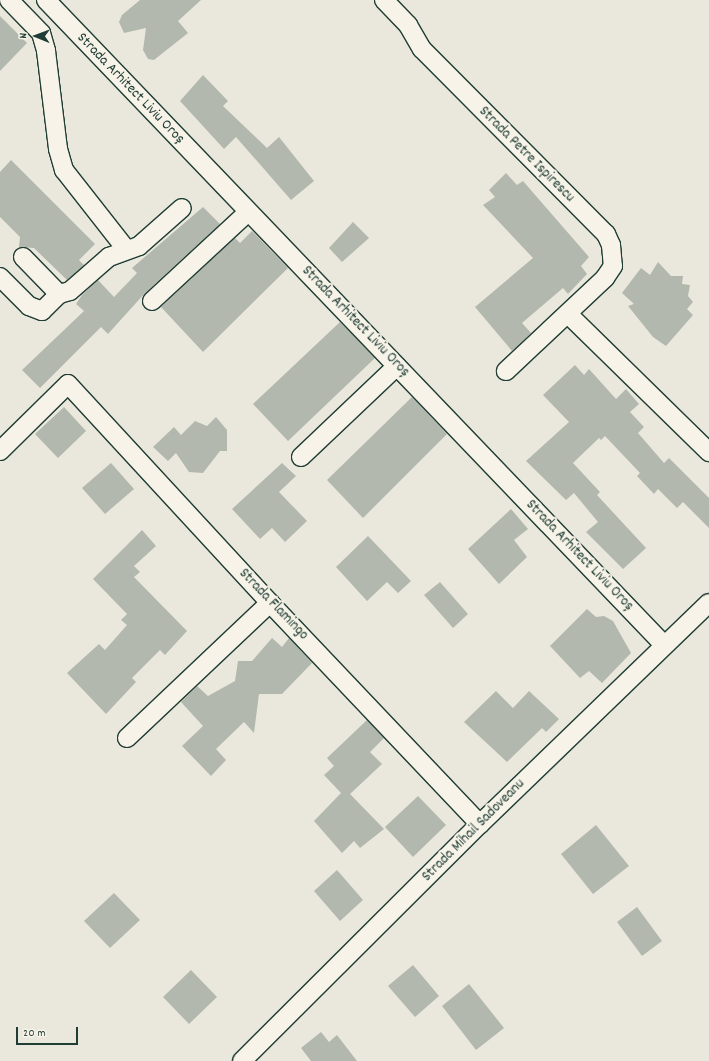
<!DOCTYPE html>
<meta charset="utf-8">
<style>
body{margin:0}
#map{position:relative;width:709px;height:1061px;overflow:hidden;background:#eae8dd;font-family:Dekko,sans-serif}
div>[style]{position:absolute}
.building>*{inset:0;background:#b2b8ae}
.roads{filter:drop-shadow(1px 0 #1f3d34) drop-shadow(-1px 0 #1f3d34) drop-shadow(0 1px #1f3d34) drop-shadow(0 -1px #1f3d34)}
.minor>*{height:18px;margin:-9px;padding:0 9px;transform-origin:9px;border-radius:9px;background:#f7f3e8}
span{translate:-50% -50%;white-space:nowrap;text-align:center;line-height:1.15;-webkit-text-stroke:4px #f7f3e8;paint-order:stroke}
.street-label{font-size:15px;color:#1f3d34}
.north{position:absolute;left:16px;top:16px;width:40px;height:40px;-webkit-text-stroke:3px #f7f3e8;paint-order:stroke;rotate:271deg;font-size:11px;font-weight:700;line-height:16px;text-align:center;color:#1f3d34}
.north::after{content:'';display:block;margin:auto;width:14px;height:18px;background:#1f3d34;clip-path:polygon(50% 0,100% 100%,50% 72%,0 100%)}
.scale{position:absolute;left:16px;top:1027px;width:62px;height:18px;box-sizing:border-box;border:2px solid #1f3d34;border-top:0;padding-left:5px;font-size:12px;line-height:14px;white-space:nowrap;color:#1f3d34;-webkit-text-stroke:3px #f7f3e8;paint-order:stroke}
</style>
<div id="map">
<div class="building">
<div style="clip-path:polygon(140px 0,201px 0,178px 21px,188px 33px,154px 60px,148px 59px,143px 50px,146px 28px,124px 33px,119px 22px,122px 15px)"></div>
<div style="clip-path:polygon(0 16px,27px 43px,0 71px)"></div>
<div style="clip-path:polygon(203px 75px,228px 101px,223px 106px,267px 148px,279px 137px,314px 181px,291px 200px,236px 137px,224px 149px,180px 101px)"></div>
<div style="clip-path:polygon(11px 160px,95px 244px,79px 260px,84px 265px,67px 280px,34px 248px,19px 247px,20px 237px,0 217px,0 172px)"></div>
<div style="clip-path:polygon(506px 173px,517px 185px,523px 181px,589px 257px,581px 266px,587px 274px,568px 294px,563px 288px,522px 323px,531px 333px,512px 351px,475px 307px,533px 258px,483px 205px,495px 197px,489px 190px)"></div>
<div style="clip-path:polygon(203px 207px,220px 224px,145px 293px,108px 334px,101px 327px,40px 388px,22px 370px,84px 311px,76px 304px,82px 295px,98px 280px,114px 297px,137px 273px,132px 268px)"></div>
<div style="clip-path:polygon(353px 222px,369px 238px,342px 262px,329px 248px)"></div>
<div style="clip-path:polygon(252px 231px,288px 268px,203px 352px,161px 307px,235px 238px,240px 243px)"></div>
<div style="clip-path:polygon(658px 262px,671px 276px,683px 276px,682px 284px,690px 285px,688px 296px,693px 302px,687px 309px,693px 315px,666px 346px,653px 337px,628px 306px,634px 304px,622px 293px,641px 268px,650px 275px)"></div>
<div style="clip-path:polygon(340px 322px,375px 358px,288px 441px,253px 404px)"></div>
<div style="clip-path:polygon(575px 365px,584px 375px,589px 369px,616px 399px,626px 389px,639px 404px,630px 412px,644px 427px,638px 433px,664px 463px,669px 458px,709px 498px,709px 528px,683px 502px,677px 508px,658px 489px,654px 494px,637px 476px,640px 473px,605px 436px,601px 440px,599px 438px,573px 463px,600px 492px,597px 495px,646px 548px,623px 569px,586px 532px,598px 522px,574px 493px,566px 500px,526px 461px,569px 422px,543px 395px)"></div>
<div style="clip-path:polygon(412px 397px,447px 434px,363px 518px,327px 480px)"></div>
<div style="clip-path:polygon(64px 407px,86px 431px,58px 458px,35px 434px)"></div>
<div style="clip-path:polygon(216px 417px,227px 430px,227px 451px,220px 451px,203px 473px,189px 472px,176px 453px,168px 461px,153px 447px,174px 427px,181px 435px,195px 421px,207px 426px)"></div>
<div style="clip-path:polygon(111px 463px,134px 489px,105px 514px,82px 488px)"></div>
<div style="clip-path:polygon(282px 463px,296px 476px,279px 492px,307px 521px,285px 542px,272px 528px,260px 539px,232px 509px)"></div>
<div style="clip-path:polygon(511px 509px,528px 529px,514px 540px,527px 557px,499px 584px,468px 549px)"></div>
<div style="clip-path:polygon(142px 530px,156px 546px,134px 566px,140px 572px,134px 577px,187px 631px,165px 655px,160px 650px,132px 678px,136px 682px,106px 714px,67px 673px,99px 644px,105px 650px,127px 625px,121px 620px,127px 614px,93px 579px)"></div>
<div style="clip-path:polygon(368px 536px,411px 581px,398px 593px,387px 582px,367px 601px,336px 567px)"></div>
<div style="clip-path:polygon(440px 582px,468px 614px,453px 628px,424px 595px)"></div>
<div style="clip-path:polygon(587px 609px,596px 617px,604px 616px,613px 621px,631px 653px,602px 683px,589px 671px,580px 678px,550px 646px)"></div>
<div style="clip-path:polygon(272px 638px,282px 647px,289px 638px,312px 663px,282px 694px,259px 694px,254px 733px,244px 722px,216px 749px,226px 760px,211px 776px,182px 746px,203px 726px,181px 702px,197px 686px,208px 696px,235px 681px,238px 661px,252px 661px)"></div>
<div style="clip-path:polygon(496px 691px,513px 708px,529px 691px,559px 719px,546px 732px,542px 728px,507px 762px,464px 722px)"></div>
<div style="clip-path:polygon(367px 720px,384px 738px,370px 752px,382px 764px,350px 794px,384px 829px,360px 848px,354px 841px,342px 853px,314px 821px,341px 793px,324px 775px,334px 766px,327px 758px)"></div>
<div style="clip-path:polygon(418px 796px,446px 825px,413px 857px,385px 827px)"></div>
<div style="clip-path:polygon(596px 825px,629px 866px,593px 894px,561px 854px)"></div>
<div style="clip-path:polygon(337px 870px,363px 900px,340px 921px,314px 891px)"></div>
<div style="clip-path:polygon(114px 893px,140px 920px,110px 948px,84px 921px)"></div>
<div style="clip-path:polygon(637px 907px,662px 941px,642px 956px,617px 922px)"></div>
<div style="clip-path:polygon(413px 965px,439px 996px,415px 1017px,388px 986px)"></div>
<div style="clip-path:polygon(191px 970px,217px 997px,189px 1024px,163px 997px)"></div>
<div style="clip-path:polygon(469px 984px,504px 1028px,476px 1050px,442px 1006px)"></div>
<div style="clip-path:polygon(321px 1032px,329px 1042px,337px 1035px,357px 1061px,311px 1061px,301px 1048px)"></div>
</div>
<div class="roads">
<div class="minor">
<div style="left:9px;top:0;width:46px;rotate:45.9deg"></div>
<div style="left:41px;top:33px;width:19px;rotate:74deg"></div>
<div style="left:46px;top:51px;width:99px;rotate:83deg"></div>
<div style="left:58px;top:149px;width:22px;rotate:74deg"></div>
<div style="left:64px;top:170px;width:100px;rotate:51.9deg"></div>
<div style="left:46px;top:0;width:893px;rotate:46.22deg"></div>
<div style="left:384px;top:0;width:35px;rotate:46deg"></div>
<div style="left:408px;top:25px;width:28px;rotate:60deg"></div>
<div style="left:422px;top:49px;width:261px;rotate:45.2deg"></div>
<div style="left:606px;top:234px;width:12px;rotate:66deg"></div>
<div style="left:611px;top:245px;width:21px;rotate:85deg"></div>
<div style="left:613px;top:266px;width:14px;rotate:124deg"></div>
<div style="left:605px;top:278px;width:136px;rotate:136.8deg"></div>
<div style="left:23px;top:257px;width:52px;rotate:45.8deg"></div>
<div style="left:0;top:277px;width:41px;rotate:45deg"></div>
<div style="left:29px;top:306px;width:14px;rotate:21deg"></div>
<div style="left:42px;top:311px;width:24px;rotate:-45deg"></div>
<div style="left:59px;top:294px;width:11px;rotate:-15deg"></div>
<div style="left:70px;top:291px;width:52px;rotate:-41.1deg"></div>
<div style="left:109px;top:257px;width:32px;rotate:-20deg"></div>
<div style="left:139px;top:246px;width:57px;rotate:-41.5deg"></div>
<div style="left:152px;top:301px;width:131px;rotate:-42.8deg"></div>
<div style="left:569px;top:315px;width:196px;rotate:44.4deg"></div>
<div style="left:0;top:451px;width:95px;rotate:-44.6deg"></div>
<div style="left:68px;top:384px;width:298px;rotate:47.3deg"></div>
<div style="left:270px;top:603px;width:305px;rotate:46.5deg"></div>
<div style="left:301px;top:457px;width:132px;rotate:-43.5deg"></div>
<div style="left:127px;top:738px;width:197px;rotate:-43.4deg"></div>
<div style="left:242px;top:1061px;width:336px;rotate:-44.9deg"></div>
<div style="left:480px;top:824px;width:318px;rotate:-44deg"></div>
</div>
</div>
<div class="street-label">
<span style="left:130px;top:89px;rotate:46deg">Strada Arhitect Liviu Oroș</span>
<span style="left:526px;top:155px;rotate:45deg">Strada Petre Ispirescu</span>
<span style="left:355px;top:322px;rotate:46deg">Strada Arhitect Liviu Oroș</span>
<span style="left:579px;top:556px;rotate:46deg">Strada Arhitect Liviu Oroș</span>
<span style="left:273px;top:605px;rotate:46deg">Strada Flamingo</span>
<span style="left:474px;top:831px;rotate:-45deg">Strada Mihail Sadoveanu</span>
</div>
<div class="north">N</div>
<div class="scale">20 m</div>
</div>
